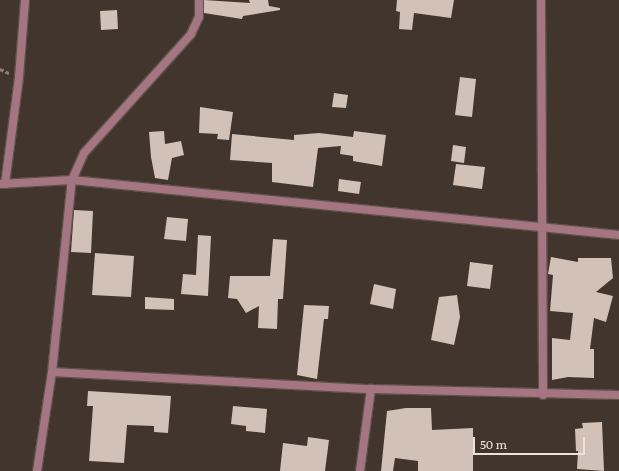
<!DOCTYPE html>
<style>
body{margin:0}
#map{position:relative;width:619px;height:471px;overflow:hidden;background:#42352d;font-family:Literata,serif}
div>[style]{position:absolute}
.building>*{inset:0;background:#d2c1b7}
.path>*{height:2.5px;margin-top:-1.25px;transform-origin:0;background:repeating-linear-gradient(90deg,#8b807a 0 4px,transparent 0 6px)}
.roads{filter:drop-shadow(1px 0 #5d5149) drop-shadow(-1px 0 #5d5149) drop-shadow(0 1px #5d5149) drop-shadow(0 -1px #5d5149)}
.minor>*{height:8px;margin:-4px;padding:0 4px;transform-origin:4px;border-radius:4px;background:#a57581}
span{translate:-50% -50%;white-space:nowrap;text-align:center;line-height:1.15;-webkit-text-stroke:4px #42352d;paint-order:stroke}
.scale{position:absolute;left:473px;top:437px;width:112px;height:18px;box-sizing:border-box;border:2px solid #ebe3de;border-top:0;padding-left:5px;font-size:12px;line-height:14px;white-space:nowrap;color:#ebe3de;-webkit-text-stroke:3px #42352d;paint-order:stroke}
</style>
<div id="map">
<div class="building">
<div style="clip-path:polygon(204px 0,250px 3px,249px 0,268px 0,269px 6px,280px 8px,280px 10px,243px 16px,242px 19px,204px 13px)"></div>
<div style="clip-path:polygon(397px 0,454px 0,451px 18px,414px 13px,412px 30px,399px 29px,400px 12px,396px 11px)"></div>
<div style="clip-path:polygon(117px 10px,118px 29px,101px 30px,100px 11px)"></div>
<div style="clip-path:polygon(460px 77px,476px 79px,472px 117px,455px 115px)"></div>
<div style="clip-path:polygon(334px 93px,348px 95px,346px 108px,332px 107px)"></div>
<div style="clip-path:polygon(200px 107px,233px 112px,229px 140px,217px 139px,218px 134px,199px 133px)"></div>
<div style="clip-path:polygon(164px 131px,165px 144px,181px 141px,184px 155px,172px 158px,168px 180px,155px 178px,151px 157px,149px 132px)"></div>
<div style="clip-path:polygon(354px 131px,386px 135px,382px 166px,353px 161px,353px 156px,340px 154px,341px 146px,318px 148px,313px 187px,272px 182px,272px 163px,230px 160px,232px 134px,294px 140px,294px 135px,319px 133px,353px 137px)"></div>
<div style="clip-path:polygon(453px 145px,466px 147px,464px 163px,451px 161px)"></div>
<div style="clip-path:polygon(456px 164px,485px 167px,482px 189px,453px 185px)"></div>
<div style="clip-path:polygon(339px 179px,361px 182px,359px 194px,338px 191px)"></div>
<div style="clip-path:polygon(74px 210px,93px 211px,91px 253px,71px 252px)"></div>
<div style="clip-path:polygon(167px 217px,188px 219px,186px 241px,164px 239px)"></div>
<div style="clip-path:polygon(198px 235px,211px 236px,208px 296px,181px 294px,183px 274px,196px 275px)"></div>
<div style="clip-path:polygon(273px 239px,287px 240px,283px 299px,278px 299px,277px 329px,258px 328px,259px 306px,246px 313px,237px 299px,228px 298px,230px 276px,270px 276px)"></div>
<div style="clip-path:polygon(95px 253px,134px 256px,131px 297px,92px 295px)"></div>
<div style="clip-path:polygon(551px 257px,578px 262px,578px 258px,611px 258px,613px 278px,596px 292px,613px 296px,606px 322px,594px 318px,590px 349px,594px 349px,594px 378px,568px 377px,552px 380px,552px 338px,570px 340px,573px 313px,550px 311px,553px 275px,548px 274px)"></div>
<div style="clip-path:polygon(470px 262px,493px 265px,490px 289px,467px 286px)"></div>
<div style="clip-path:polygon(374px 284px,396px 289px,393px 309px,370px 304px)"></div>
<div style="clip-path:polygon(457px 295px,460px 317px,454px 345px,431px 340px,439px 297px)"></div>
<div style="clip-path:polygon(145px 297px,174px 299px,174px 310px,145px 309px)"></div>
<div style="clip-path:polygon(304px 305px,329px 306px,328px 319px,324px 319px,317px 379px,297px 375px)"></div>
<div style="clip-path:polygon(88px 391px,171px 396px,168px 433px,154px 432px,154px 426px,127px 425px,124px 463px,89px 461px,93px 406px,87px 406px)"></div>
<div style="clip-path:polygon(233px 406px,267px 409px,265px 433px,246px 431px,246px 426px,231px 424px)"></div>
<div style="clip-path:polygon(406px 408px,431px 408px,432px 430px,473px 428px,473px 471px,418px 471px,418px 461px,395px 458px,393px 471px,381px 471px,387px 411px)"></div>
<div style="clip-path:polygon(602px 422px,604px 471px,577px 469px,578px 451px,576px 451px,575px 429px,583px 428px,582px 423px)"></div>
<div style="clip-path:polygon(308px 437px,329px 440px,325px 471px,280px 471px,283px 443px,307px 446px)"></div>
</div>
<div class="path">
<div style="left:0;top:69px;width:10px;rotate:24deg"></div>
</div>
<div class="roads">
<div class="minor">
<div style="left:541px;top:0;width:395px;rotate:89.7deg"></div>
<div style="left:0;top:184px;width:72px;rotate:-3.2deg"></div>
<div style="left:72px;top:180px;width:550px;rotate:5.74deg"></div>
<div style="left:5px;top:184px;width:108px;rotate:-82.5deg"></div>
<div style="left:19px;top:77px;width:77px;rotate:-85.5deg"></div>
<div style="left:52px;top:372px;width:319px;rotate:3.1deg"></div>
<div style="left:371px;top:389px;width:248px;rotate:1.4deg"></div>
<div style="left:37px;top:471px;width:100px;rotate:-81.4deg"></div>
<div style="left:52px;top:372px;width:193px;rotate:-84.1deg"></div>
<div style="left:72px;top:180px;width:30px;rotate:-66deg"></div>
<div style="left:84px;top:153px;width:160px;rotate:-48deg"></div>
<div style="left:191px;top:34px;width:19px;rotate:-65deg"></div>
<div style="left:199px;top:17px;width:17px;rotate:-90deg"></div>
<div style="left:360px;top:471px;width:83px;rotate:-82.4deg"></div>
</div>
</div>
<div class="scale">50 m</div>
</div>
